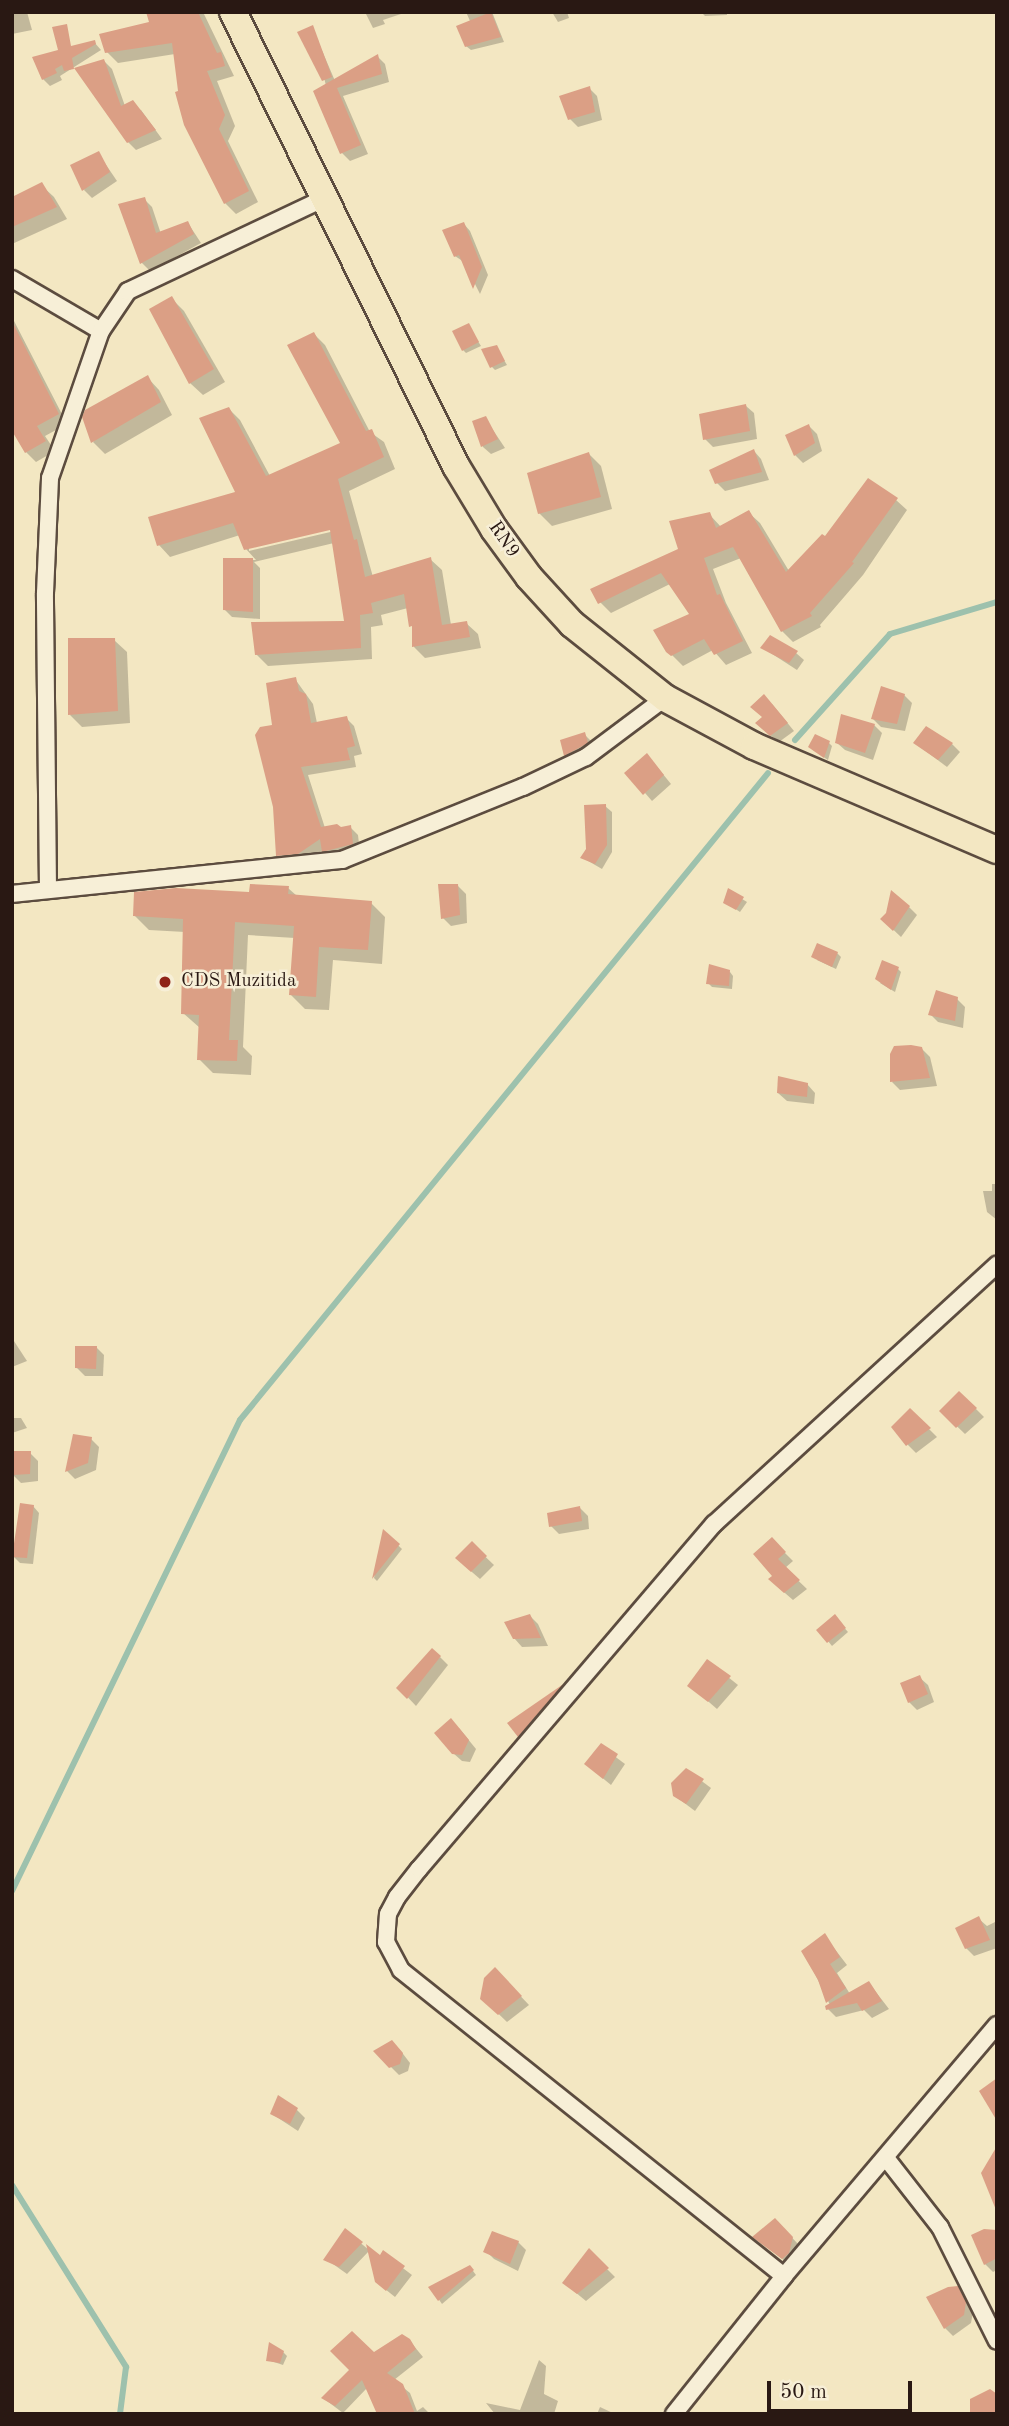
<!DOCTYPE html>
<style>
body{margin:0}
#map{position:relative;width:1009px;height:2426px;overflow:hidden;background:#f3e7c2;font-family:"Old Standard TT",serif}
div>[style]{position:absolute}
.shadow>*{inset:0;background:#0003}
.stream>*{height:6px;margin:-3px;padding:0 3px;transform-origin:3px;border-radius:3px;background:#9dc1ad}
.building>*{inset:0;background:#db9f85}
.roads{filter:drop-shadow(2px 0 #5c4c3f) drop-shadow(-2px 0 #5c4c3f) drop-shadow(0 2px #5c4c3f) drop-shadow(0 -2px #5c4c3f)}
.minor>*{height:16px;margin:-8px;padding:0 8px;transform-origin:8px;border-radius:8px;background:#f7efd7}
.primary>*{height:26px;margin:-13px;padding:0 13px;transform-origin:13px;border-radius:13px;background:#f3e7c2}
.dots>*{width:19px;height:19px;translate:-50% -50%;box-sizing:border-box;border:4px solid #f7efd7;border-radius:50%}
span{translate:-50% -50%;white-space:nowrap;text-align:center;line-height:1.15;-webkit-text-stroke:5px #f7efd7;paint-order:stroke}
.street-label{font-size:19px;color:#291813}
.poi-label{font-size:19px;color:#291813}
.left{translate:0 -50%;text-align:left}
.frame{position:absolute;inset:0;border:14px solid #291813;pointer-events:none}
.scale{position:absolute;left:767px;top:2381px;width:145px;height:32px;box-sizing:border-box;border:4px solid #291813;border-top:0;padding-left:9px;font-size:21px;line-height:24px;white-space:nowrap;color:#291813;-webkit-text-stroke:5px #f7efd7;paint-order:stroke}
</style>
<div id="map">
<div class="shadow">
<div style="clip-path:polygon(12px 12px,27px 12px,32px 30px,12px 34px)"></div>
<div style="clip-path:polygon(148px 12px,203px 12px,234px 76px,217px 81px,235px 126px,228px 141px,258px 202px,236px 214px,225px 203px,180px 93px,175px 54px,118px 63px,107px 52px,152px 23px)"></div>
<div style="clip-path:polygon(365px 12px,407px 12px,383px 20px,385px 24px,373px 28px)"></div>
<div style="clip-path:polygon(466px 12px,492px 12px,504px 42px,471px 50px,466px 46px,470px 21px)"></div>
<div style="clip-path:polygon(552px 12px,567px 12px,569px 18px,558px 22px)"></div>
<div style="clip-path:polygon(701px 12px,727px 12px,727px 15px,705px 16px)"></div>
<div style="clip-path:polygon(312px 27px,335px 81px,377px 56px,385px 64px,389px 82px,343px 96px,368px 154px,350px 161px,342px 153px)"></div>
<div style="clip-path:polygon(94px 42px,101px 50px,60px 76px,62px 80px,50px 86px,43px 79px,34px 58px)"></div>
<div style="clip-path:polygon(104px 61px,112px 69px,125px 106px,141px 110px,162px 139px,136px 150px,128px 142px)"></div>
<div style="clip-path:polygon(589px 88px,597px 96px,602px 120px,578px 127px,570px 119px)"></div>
<div style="clip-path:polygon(98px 153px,117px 181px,92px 198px,84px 190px)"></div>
<div style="clip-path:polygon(41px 185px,54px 197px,67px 219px,12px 244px,12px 199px)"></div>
<div style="clip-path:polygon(144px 199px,152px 207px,161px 234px,188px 223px,201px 243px,150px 271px,142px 263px)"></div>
<div style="clip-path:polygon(464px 224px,470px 231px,488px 275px,480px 294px,464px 262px,455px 256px)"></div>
<div style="clip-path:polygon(171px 298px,184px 311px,225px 382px,203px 395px,190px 383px)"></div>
<div style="clip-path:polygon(12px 317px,67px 424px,45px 436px,55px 451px,36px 462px,26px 452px,12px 427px)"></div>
<div style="clip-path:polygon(468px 325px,481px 346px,466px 353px,463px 350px)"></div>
<div style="clip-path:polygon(evenodd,314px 334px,325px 345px,370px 432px,384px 442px,395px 469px,349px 491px,373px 577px,430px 559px,442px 570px,451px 625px,466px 623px,478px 634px,481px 648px,425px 658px,414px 647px,414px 630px,408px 608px,381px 615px,383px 625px,371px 627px,372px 659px,268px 666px,256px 654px,346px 623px,334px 543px,254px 562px,260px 568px,260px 619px,232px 617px,224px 609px,225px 560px,256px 560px,246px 549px,240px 535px,170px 557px,159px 545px,237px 493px,229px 409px,240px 420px,270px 476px,342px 444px,314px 334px,338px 526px,339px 530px,249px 551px,249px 547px,338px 526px)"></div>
<div style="clip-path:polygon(496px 347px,507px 365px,495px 370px,492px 367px)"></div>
<div style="clip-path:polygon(147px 377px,159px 390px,172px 415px,105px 454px,93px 442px)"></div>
<div style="clip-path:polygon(746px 406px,754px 413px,757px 439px,713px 447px,705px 439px)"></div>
<div style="clip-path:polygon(485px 418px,505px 448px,491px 454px,483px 447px,474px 422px)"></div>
<div style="clip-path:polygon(809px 426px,817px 434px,822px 451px,803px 463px,795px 455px,787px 436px)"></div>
<div style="clip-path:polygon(754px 451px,761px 459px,769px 480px,725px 491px,717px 483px)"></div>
<div style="clip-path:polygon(589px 454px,601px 466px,612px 509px,552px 526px,539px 513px)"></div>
<div style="clip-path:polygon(896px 500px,907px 510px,863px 575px,820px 625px,821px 627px,793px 642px,782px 631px,741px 558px,713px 569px,726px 603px,752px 653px,726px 665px,713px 650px,683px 666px,668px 651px,692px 614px,670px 584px,611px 613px,600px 602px,680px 550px,709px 514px,722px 528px,749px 513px,760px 523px,789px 571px,825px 539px)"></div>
<div style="clip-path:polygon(114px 640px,127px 652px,130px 723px,82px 727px,70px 715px)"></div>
<div style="clip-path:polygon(763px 648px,796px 653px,804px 660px,797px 670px)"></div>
<div style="clip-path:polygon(295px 679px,313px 704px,317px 723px,346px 718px,354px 726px,362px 754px,354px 756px,356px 767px,308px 775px,325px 828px,350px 827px,358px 835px,360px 852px,331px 859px,323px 850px,306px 861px,286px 863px,278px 855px,274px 726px)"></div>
<div style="clip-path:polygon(904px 695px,912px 703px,905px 731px,881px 727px,873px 719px)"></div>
<div style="clip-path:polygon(772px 704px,794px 731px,779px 742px,765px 731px,763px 718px)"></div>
<div style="clip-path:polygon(874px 725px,882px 733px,873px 760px,845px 750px,836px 742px)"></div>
<div style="clip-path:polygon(584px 734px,592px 742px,595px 751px,573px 763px,565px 755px)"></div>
<div style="clip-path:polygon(829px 743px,832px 746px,828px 760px,813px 750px)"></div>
<div style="clip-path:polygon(915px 743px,952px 744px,960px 752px,947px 767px)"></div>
<div style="clip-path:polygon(654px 763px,671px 784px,652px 801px,645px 793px)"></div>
<div style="clip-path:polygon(605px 806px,612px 812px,612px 852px,602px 869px,583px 858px)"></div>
<div style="clip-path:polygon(458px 886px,466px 894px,467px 923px,451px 926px,443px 918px)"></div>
<div style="clip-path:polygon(288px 888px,297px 896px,371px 903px,385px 917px,382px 964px,333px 960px,329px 1010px,305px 1009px,291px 995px,295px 938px,248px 935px,243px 1047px,252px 1056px,251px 1075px,213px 1073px,199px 1059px,200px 1028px,183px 1013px,185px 932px,149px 930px,134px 915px)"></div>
<div style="clip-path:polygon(729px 891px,747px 902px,740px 912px,725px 902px)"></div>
<div style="clip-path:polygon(909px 907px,917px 915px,901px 937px,882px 919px)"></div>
<div style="clip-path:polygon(837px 953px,841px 957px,836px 969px,817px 960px)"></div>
<div style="clip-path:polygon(898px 969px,901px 972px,895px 992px,880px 983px)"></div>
<div style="clip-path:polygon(730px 972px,733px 976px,732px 989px,712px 987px,708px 983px)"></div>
<div style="clip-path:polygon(957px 999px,965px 1007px,963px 1028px,938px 1022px,930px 1014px)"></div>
<div style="clip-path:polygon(922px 1049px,930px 1057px,937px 1086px,900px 1090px,892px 1082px)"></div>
<div style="clip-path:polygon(807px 1084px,815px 1093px,814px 1104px,787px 1101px,778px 1093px)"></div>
<div style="clip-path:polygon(992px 1184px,997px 1184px,997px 1220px,987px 1212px,983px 1191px,992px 1191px)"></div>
<div style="clip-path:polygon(12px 1338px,27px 1361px,12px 1367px)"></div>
<div style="clip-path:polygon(96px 1347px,104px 1355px,103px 1376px,85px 1376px,77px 1368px)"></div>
<div style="clip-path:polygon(976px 1409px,984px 1417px,965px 1434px,941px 1411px)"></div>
<div style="clip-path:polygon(910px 1410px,937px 1437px,916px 1453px,908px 1445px)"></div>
<div style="clip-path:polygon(12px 1418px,21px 1418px,27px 1428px,12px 1433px)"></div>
<div style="clip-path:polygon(91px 1439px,99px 1447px,96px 1470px,75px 1479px,67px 1471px)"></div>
<div style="clip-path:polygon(30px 1453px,38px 1461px,38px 1481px,21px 1483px,13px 1475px)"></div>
<div style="clip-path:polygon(33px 1506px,39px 1513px,33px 1564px,20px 1563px,14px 1557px)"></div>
<div style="clip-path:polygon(580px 1508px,588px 1516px,589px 1529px,559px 1534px,551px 1526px)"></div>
<div style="clip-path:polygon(384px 1532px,402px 1549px,377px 1581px,374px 1578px)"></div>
<div style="clip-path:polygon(772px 1540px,793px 1561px,785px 1568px,807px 1589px,793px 1600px,778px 1587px)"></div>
<div style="clip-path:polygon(472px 1544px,494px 1565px,480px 1579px,465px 1566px)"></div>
<div style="clip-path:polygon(530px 1616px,538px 1624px,548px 1646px,522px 1647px,514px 1638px)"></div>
<div style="clip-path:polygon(835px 1617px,848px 1632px,832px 1646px,819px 1630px)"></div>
<div style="clip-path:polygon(440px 1657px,448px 1665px,416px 1706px,399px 1688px)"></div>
<div style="clip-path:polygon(708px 1661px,738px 1685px,717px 1709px,695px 1690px)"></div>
<div style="clip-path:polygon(919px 1677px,928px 1685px,934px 1702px,917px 1710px,909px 1702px)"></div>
<div style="clip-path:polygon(459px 1728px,476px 1749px,470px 1762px,462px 1761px,453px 1753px)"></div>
<div style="clip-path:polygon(601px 1746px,625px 1764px,611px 1785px,594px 1771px)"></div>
<div style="clip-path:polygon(687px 1770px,711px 1788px,695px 1811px,675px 1796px)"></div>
<div style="clip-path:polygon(979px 1919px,987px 1926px,997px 1921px,997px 1948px,974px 1956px,966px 1948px)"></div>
<div style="clip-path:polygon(824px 1935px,847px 1965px,837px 1973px,850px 1994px,869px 1983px,889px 2009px,872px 2018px,864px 2010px,836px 2017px,828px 2009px,830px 2005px,804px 1951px)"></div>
<div style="clip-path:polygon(495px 1969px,529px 2005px,507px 2022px,482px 1998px)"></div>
<div style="clip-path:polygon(400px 2050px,410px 2063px,408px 2071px,399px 2075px,376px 2052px)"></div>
<div style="clip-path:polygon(297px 2110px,305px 2118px,298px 2131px,272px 2114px)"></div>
<div style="clip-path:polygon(775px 2220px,800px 2246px,791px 2266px,755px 2237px)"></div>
<div style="clip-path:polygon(345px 2230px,369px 2250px,381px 2258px,383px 2253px,412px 2275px,395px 2297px,385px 2289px,369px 2251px,347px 2274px,326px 2259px)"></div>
<div style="clip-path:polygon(997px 2234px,997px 2270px,993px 2272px,985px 2264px)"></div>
<div style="clip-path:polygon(518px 2242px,526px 2250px,518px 2271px,494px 2259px,486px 2251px)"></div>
<div style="clip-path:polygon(589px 2251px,615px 2277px,586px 2301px,564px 2283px)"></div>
<div style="clip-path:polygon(470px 2267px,476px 2275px,442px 2304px,431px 2288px)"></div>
<div style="clip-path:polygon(957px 2288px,973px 2312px,971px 2323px,953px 2336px,945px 2328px)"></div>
<div style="clip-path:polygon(409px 2340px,423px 2357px,394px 2380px,410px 2393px,417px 2411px,423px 2407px,430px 2414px,379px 2414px,367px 2388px,343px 2413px,323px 2398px,374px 2354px)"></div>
<div style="clip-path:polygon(283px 2352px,287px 2356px,283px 2365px,268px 2360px)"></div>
<div style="clip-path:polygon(539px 2360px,546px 2366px,544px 2394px,558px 2401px,554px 2414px,495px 2414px,486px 2403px,520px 2410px)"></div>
<div style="clip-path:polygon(600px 2407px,615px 2414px,597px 2414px)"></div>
</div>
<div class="stream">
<div style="left:795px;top:740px;width:142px;rotate:-48.1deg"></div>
<div style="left:890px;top:634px;width:112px;rotate:-16.7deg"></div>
<div style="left:12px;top:1891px;width:523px;rotate:-64.17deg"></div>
<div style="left:240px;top:1420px;width:835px;rotate:-50.78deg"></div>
<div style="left:12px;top:2185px;width:215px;rotate:57.9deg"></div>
<div style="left:126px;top:2367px;width:47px;rotate:97.3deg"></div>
</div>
<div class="building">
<div style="clip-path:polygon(146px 12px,198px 12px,217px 53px,221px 52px,225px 66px,207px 71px,225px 115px,219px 129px,249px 191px,224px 204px,184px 125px,175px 92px,178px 91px,172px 43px,105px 53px,99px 34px,149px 22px)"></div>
<div style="clip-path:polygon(491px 12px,501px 37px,465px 47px,456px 26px)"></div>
<div style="clip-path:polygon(67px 24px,71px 46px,95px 40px,96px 44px,72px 58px,74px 69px,64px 71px,62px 65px,55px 69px,57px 73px,42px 80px,32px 57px,58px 50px,52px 27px)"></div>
<div style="clip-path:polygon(313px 25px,332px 77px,322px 81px,297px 32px)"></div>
<div style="clip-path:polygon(378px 54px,382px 74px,337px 88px,361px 145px,340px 154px,313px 91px)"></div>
<div style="clip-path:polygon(104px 59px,121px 106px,133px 100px,156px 130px,127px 143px,74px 68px)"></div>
<div style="clip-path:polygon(590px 86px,595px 112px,568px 120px,559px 96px)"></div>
<div style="clip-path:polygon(99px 151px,110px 172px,82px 191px,70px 165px)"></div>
<div style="clip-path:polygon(42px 182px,57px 207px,12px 227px,12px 197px)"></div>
<div style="clip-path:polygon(145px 197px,156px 233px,188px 221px,194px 234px,140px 264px,118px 204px)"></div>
<div style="clip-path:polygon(464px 222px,482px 267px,473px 289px,459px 255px,454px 257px,442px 230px)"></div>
<div style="clip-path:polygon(172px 296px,214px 369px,189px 384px,149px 309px)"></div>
<div style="clip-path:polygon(12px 321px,59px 414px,37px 426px,46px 441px,25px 453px,12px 431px)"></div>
<div style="clip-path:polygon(469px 323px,479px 342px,462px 351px,452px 331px)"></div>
<div style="clip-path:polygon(314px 332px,366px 431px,372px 429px,384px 457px,338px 479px,354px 540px,357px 539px,365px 577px,431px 557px,442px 625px,467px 621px,470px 637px,412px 647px,412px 626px,409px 627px,404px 594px,371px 603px,373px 613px,360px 615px,361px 648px,255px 655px,251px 622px,344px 621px,330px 530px,244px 550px,233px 523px,157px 546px,148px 517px,235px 492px,199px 418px,229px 407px,266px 476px,340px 443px,287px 345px)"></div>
<div style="clip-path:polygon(497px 345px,505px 361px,490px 368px,481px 349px)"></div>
<div style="clip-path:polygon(148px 375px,161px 402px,91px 443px,82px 417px,85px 410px)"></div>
<div style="clip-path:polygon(746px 404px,750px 431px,703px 440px,699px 414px)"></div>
<div style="clip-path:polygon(486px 416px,498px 439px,481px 447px,472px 421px)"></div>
<div style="clip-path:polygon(809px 424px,815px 443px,794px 456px,785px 435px)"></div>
<div style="clip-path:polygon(754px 449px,762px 472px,715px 484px,709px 470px)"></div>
<div style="clip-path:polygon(589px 452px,601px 497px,538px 514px,527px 473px)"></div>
<div style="clip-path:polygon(868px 478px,898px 498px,852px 562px,854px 563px,810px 613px,812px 616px,781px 632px,733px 547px,704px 558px,717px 595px,720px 594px,743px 641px,714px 655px,704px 639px,671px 656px,666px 652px,653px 630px,689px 614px,661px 573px,598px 604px,590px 589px,678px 549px,669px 521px,710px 512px,716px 528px,749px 510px,786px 572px,822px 534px,825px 536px)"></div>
<div style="clip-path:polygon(223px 558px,253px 558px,253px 612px,223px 610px)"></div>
<div style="clip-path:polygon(770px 635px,798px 651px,789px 663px,760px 648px)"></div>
<div style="clip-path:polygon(68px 638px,115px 638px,118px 711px,68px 715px)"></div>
<div style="clip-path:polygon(296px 677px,299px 691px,306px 694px,311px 723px,347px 716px,355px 746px,347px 748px,350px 760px,301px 767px,321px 827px,337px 824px,341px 827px,351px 825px,353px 844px,322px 852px,320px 839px,298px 854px,276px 856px,273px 807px,255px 735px,260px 727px,272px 725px,266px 683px)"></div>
<div style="clip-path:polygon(881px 686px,905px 694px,897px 724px,871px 719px)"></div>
<div style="clip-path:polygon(764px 694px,788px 723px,770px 736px,755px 723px,762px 717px,750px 707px)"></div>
<div style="clip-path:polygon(841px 714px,875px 724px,865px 753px,835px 743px)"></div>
<div style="clip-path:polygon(926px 726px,953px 743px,938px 760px,913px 743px)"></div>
<div style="clip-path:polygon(585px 732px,588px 743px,564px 756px,560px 740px)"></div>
<div style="clip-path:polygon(815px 734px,830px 741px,824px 758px,808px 747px)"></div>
<div style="clip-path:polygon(647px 753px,664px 775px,643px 795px,624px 773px)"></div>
<div style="clip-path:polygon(606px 804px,607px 845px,595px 864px,580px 858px,586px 849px,584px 805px)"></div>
<div style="clip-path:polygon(250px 884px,289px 886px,288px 894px,372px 901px,368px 950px,319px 947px,316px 997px,289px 995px,294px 926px,235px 922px,229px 1040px,238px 1040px,237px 1061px,197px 1060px,199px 1015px,181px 1014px,183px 919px,133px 916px,134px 892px,176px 888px,249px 892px)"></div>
<div style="clip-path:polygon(438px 884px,458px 884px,460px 915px,441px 919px)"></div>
<div style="clip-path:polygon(728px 888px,744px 897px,736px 910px,723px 903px)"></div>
<div style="clip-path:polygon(891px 890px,910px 906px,893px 931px,880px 919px,886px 913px)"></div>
<div style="clip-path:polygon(817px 943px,838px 952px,832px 967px,811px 957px)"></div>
<div style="clip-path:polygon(882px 960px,899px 967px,891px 990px,875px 979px)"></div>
<div style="clip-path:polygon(709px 964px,730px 970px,729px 986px,706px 984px)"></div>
<div style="clip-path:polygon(936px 990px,958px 997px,955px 1021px,928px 1015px)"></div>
<div style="clip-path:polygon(911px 1045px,922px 1047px,930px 1078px,890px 1082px,890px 1054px,894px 1046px)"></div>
<div style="clip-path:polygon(778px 1076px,808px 1083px,807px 1097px,777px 1093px)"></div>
<div style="clip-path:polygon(75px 1346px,97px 1346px,96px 1369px,75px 1368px)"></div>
<div style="clip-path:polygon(959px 1391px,977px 1408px,956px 1428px,939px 1411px)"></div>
<div style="clip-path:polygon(910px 1408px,931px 1428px,906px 1446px,891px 1427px)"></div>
<div style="clip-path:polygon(73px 1434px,92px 1437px,88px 1463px,65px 1472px)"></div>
<div style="clip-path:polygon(12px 1451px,31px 1451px,30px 1474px,12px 1475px)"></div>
<div style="clip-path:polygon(20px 1503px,34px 1505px,27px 1558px,12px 1557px)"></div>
<div style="clip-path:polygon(580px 1506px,582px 1521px,549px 1527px,547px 1513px)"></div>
<div style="clip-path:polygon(383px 1529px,400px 1544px,372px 1579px)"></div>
<div style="clip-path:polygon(772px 1537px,786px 1552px,778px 1559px,800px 1580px,784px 1593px,768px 1579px,772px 1576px,753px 1554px)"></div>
<div style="clip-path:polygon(472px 1541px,487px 1556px,471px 1572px,455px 1558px)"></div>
<div style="clip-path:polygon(530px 1614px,541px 1638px,513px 1639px,504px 1622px)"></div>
<div style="clip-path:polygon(835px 1614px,846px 1628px,827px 1643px,816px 1630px)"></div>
<div style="clip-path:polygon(432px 1648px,441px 1656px,407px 1699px,396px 1688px)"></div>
<div style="clip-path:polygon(707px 1659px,731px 1676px,708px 1702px,687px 1686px)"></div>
<div style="clip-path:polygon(920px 1675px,928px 1694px,908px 1703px,900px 1683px)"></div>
<div style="clip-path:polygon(562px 1685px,562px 1686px,518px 1737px,507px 1723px)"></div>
<div style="clip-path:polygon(451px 1718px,469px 1740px,462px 1755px,452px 1754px,434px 1733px)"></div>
<div style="clip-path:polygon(601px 1743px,618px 1754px,603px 1779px,584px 1764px)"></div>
<div style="clip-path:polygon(686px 1768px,704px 1779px,686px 1804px,673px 1796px,671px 1783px)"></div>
<div style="clip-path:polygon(979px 1916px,990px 1940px,965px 1949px,955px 1928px)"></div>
<div style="clip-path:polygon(825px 1933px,840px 1957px,830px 1964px,846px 1988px,826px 2003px,818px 1980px,801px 1951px)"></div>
<div style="clip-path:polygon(495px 1967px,522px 1996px,498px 2015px,480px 1999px,484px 1978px)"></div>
<div style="clip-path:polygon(869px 1981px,882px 2001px,862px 2011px,857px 2003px,826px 2010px,825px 2006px)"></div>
<div style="clip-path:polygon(392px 2040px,403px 2053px,400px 2064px,389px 2068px,373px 2051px)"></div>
<div style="clip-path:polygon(997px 2078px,997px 2121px,979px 2091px)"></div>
<div style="clip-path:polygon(278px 2095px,298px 2108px,290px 2124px,270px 2114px)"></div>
<div style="clip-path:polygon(997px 2146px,997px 2210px,996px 2210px,981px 2173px)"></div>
<div style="clip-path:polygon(775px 2218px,793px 2237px,789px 2253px,782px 2259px,752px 2237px)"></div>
<div style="clip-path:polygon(345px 2228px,363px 2242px,339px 2267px,323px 2260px)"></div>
<div style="clip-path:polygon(984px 2229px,997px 2230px,997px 2258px,984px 2265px,971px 2235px)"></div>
<div style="clip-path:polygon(492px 2231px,519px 2241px,510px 2264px,483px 2252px)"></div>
<div style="clip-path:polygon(366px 2244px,380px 2255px,383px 2250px,405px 2266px,386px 2291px,375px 2282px)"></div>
<div style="clip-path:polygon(589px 2248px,609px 2268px,577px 2294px,562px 2283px)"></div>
<div style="clip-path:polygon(470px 2265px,474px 2270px,438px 2301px,428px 2287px)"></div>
<div style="clip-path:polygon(958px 2286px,966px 2302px,964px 2315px,944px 2329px,926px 2297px,948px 2287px)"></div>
<div style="clip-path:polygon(352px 2331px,374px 2352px,402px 2334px,410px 2339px,416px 2349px,387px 2373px,403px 2384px,415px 2414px,377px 2414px,362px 2380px,335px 2406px,321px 2398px,349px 2370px,330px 2351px)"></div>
<div style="clip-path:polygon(269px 2342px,284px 2351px,280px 2363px,266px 2361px)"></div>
<div style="clip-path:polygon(990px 2389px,997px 2394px,997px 2414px,970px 2414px,970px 2399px)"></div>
</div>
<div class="roads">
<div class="minor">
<div style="left:12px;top:279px;width:103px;rotate:30.3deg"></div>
<div style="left:48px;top:889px;width:296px;rotate:-90.6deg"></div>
<div style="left:45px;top:593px;width:115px;rotate:-87.5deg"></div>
<div style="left:50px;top:478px;width:156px;rotate:-70.9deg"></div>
<div style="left:101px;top:331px;width:48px;rotate:-56deg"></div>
<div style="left:128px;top:291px;width:218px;rotate:-25.3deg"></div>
<div style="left:12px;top:894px;width:332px;rotate:-5.9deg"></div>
<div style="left:342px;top:860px;width:195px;rotate:-22deg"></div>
<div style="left:523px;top:787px;width:70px;rotate:-25.5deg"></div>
<div style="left:586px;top:757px;width:99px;rotate:-36.8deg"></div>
<div style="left:886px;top:2158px;width:88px;rotate:52deg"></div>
<div style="left:940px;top:2227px;width:127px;rotate:63.4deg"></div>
<div style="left:784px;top:2276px;width:490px;rotate:-141.4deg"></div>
<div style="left:401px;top:1970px;width:32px;rotate:-118deg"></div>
<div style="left:386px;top:1942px;width:28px;rotate:-86deg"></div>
<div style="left:388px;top:1914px;width:19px;rotate:-62deg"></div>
<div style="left:397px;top:1897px;width:36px;rotate:-52deg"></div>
<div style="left:419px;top:1869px;width:454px;rotate:-49.5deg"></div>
<div style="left:714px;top:1524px;width:384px;rotate:-42.5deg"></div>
<div style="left:674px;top:2414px;width:176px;rotate:-51.4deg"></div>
<div style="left:784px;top:2276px;width:329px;rotate:-49.7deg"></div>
</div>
<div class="primary">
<div style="left:233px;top:12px;width:506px;rotate:63.84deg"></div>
<div style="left:456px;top:466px;width:74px;rotate:58.9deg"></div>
<div style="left:494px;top:529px;width:59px;rotate:53.9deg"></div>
<div style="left:529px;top:577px;width:64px;rotate:47.5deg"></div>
<div style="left:572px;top:624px;width:119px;rotate:38.5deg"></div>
<div style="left:665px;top:698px;width:101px;rotate:28.3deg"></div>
<div style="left:754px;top:746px;width:264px;rotate:23.2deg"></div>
</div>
</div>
<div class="dots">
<div style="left:165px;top:982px;background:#8f2418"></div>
</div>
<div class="street-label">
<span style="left:503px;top:540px;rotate:55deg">RN9</span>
</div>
<div class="poi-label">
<span class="left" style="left:181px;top:982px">CDS Muzitida</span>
</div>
<div class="frame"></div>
<div class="scale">50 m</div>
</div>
